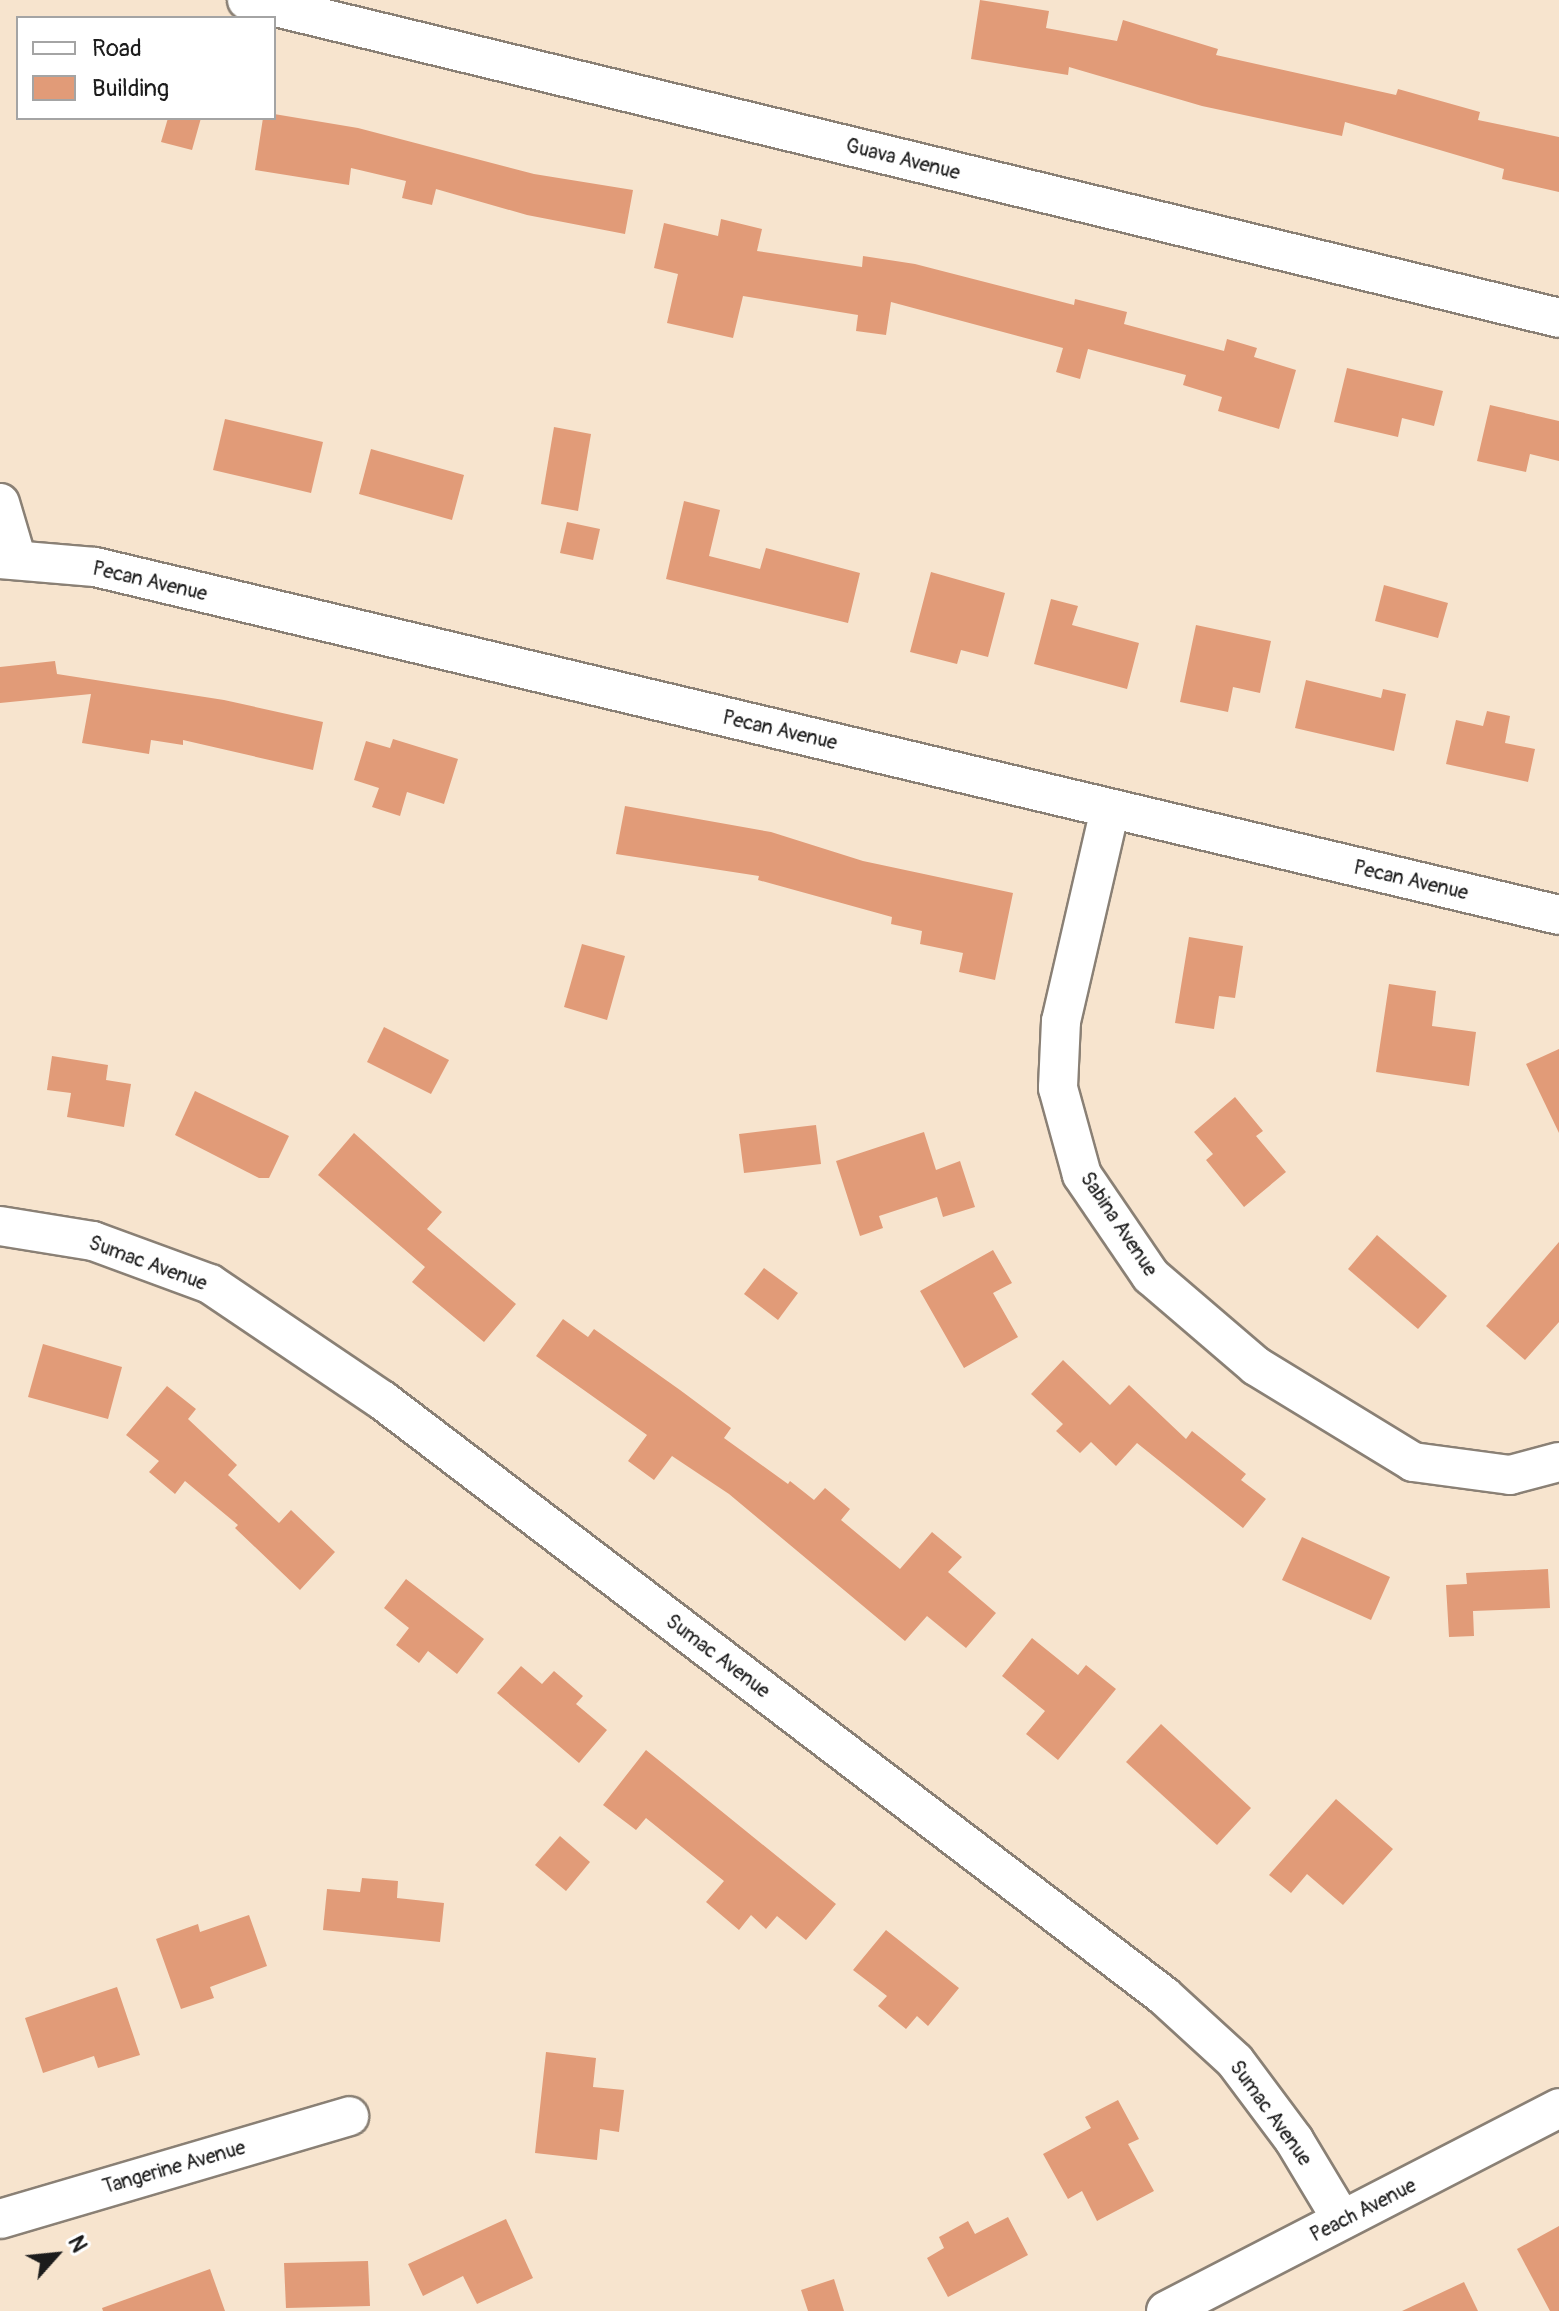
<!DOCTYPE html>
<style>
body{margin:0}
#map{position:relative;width:1559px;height:2311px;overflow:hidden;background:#f7e4ce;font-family:Pangolin,sans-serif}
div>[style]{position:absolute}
.building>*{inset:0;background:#e19b78}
.roads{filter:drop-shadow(2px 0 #8a8075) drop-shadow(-2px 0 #8a8075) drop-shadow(0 2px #8a8075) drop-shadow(0 -2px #8a8075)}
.minor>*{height:38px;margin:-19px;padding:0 19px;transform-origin:19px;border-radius:19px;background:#fff}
span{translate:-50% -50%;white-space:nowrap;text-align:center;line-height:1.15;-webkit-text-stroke:6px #fff;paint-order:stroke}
.street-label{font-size:20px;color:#1c1c1c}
.legend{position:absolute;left:16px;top:16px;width:260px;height:104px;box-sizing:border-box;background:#fff;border:2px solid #a4a4a4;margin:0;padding:10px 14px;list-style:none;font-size:24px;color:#1c1c1c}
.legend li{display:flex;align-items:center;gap:16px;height:40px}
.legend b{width:40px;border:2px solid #a4a4a4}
.north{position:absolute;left:16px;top:2215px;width:80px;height:80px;-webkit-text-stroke:6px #fff;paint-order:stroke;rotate:63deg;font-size:22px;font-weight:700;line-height:32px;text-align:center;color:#1c1c1c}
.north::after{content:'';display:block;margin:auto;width:28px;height:36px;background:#1c1c1c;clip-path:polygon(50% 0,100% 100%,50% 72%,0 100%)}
</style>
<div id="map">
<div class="building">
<div style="clip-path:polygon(980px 0,1049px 11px,1046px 28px,1117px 41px,1123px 20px,1218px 49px,1216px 55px,1396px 95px,1398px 89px,1480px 112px,1478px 120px,1559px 137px,1559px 192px,1502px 179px,1504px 169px,1345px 122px,1342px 136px,1202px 106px,1069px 67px,1068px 75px,971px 59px)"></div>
<div style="clip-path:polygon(274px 114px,358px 128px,534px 174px,633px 190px,625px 234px,527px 215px,436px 189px,432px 205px,402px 198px,406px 181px,351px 168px,349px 185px,255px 170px,263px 118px)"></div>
<div style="clip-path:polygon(168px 118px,201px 118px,192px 150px,161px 142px)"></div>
<div style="clip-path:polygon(721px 219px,762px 229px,757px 251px,862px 267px,863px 256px,915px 264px,1074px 305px,1075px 299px,1127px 312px,1124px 324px,1224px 351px,1227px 339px,1257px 348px,1254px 357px,1296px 370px,1279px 429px,1218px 411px,1222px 397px,1183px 385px,1186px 375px,1088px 349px,1080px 379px,1056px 372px,1063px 348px,891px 302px,886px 335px,856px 331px,858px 315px,743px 296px,733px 338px,667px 323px,678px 274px,654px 268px,664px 223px,718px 236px)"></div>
<div style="clip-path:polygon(1347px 368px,1443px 391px,1434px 426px,1402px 418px,1398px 437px,1334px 422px)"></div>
<div style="clip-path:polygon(1490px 405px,1559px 421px,1559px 461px,1530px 454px,1526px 472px,1477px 461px)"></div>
<div style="clip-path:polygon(225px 419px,323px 442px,311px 493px,213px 470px)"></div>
<div style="clip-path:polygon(554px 427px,591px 434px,578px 511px,541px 504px)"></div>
<div style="clip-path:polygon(371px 449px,464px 475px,452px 520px,359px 494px)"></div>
<div style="clip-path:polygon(684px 501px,720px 510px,709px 556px,760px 569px,766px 548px,860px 573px,848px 623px,666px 579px)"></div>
<div style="clip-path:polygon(567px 522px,600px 529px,593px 560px,560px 553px)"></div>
<div style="clip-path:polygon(931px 572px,1005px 593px,988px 657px,961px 650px,957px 664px,910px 652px)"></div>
<div style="clip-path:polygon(1384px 585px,1448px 603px,1438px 638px,1375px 621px)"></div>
<div style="clip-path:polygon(1051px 599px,1078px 606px,1072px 625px,1139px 643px,1127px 689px,1034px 664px)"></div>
<div style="clip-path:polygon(1196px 625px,1271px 641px,1260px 693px,1233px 687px,1228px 712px,1180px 702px)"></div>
<div style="clip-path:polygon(55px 661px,57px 674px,224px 700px,323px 722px,313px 770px,183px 740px,183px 745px,151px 740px,149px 754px,82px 743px,91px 694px,0 703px,0 667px)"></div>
<div style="clip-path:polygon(1306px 680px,1381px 698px,1383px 689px,1406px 694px,1394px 751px,1295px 728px)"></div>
<div style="clip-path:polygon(1487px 711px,1510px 716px,1505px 743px,1535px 749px,1528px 782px,1446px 764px,1456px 720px,1483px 726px)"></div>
<div style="clip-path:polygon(393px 739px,458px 759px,444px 804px,407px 792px,400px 816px,372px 807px,379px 788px,354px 780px,366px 741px,390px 748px)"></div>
<div style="clip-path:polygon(625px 806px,771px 832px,863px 861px,1013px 893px,995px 980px,959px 972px,963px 953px,920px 944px,922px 931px,891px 924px,892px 917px,758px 880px,759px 876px,616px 854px)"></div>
<div style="clip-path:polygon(1189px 937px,1243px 946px,1235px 998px,1219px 996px,1214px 1029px,1175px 1023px)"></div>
<div style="clip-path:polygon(582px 944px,625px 956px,607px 1020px,564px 1007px)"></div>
<div style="clip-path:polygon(1389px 984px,1436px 991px,1432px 1026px,1476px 1032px,1469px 1086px,1376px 1072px)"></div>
<div style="clip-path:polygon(384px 1027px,449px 1060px,431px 1094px,367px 1062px)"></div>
<div style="clip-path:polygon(1559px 1049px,1559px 1133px,1526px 1064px)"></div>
<div style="clip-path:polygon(52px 1056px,108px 1065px,106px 1080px,131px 1084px,124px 1127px,67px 1117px,71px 1093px,47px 1090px)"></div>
<div style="clip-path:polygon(195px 1091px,289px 1136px,269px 1178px,259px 1178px,175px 1135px)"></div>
<div style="clip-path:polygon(1235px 1097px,1263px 1131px,1256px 1136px,1286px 1172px,1244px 1207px,1206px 1160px,1213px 1154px,1194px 1132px)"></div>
<div style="clip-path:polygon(816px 1125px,821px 1164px,744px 1173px,739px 1134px)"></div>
<div style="clip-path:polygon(924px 1132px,936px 1170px,960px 1161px,975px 1207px,943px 1217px,937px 1197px,879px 1216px,883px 1228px,860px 1236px,836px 1161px)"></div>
<div style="clip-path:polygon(354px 1133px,442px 1212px,427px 1229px,516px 1304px,484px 1342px,412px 1282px,425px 1267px,318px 1175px)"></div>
<div style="clip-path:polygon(1377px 1235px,1447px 1296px,1418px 1329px,1348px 1269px)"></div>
<div style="clip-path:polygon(1559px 1242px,1559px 1322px,1525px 1360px,1486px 1326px)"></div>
<div style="clip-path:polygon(993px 1250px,1012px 1283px,993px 1293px,1018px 1337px,964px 1368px,920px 1291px)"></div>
<div style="clip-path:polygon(764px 1268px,798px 1293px,778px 1320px,744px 1294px)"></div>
<div style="clip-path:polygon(563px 1319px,588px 1337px,594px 1329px,680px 1390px,731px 1428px,724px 1438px,788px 1484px,790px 1481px,814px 1500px,825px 1488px,850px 1509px,841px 1520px,900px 1569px,932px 1532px,962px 1557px,948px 1572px,996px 1613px,966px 1648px,927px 1616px,905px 1641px,729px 1494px,672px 1456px,654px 1480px,628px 1461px,647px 1435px,536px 1356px)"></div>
<div style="clip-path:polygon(43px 1344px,122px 1367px,108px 1419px,28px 1397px)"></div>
<div style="clip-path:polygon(1063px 1360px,1110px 1405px,1129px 1385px,1186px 1439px,1192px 1431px,1246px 1474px,1241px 1480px,1266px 1499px,1243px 1528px,1137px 1443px,1116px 1466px,1091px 1442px,1080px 1453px,1056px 1431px,1063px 1424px,1031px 1394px)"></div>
<div style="clip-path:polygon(167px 1386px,196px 1409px,188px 1419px,237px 1465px,228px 1475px,279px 1523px,291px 1510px,335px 1552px,300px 1590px,235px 1528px,238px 1525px,185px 1481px,175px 1494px,149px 1472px,159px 1461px,126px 1435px)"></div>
<div style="clip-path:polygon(1302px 1537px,1390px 1577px,1371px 1620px,1282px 1580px)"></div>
<div style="clip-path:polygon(1548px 1569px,1550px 1608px,1473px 1611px,1474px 1636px,1449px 1637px,1446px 1585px,1467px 1584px,1466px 1573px)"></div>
<div style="clip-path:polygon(406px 1579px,484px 1639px,457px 1674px,428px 1651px,419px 1663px,396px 1645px,409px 1628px,384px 1608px)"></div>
<div style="clip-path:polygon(1032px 1638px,1078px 1675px,1086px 1665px,1116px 1689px,1058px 1760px,1026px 1734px,1045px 1711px,1002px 1676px)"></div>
<div style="clip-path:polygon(521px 1666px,542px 1684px,554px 1671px,583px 1696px,576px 1704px,607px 1730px,579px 1763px,497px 1693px)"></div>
<div style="clip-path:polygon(1161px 1724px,1251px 1808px,1217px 1845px,1126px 1762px)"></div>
<div style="clip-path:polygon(646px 1750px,836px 1904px,806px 1940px,777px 1916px,766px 1929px,751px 1915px,739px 1930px,706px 1902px,724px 1881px,646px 1818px,636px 1830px,603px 1805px)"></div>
<div style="clip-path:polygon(1336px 1799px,1393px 1849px,1343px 1905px,1307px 1874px,1291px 1893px,1269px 1875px)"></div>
<div style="clip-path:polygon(560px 1836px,590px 1862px,566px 1891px,535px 1865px)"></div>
<div style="clip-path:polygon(362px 1878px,398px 1881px,397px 1898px,444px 1903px,440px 1942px,323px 1930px,327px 1889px,360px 1892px)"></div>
<div style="clip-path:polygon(249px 1915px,267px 1966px,210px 1987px,214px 1998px,181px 2009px,156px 1939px,198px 1924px,200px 1932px)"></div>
<div style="clip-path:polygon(886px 1930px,959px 1988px,928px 2026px,917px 2016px,906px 2029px,878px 2006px,887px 1996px,853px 1970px)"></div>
<div style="clip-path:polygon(117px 1987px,140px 2055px,98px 2068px,94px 2056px,43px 2073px,25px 2018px)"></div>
<div style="clip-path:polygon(546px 2052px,596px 2058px,593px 2087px,624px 2090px,619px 2132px,600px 2129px,597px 2160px,535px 2153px)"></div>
<div style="clip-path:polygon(1118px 2100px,1139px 2139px,1128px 2144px,1154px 2191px,1097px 2221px,1082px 2191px,1068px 2199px,1043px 2154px,1091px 2128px,1085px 2117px)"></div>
<div style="clip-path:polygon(1008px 2217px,1028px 2255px,948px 2297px,927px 2258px,944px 2248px,939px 2237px,968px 2221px,975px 2234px)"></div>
<div style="clip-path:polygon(506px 2219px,533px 2278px,477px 2304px,463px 2276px,423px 2296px,408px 2264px)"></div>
<div style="clip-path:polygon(1559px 2226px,1559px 2311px,1550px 2311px,1517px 2249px)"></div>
<div style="clip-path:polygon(368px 2261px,370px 2306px,286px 2308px,284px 2263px)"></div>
<div style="clip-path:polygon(210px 2269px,225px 2311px,103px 2311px,102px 2308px)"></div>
<div style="clip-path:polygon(834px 2279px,844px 2311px,808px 2311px,801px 2290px)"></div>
<div style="clip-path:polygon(1464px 2282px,1478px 2311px,1402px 2311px)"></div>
</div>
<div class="roads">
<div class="minor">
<div style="left:247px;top:0;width:1350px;rotate:13.62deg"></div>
<div style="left:0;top:503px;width:56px;rotate:73.5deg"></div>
<div style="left:0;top:559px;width:95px;rotate:4.8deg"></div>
<div style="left:95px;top:567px;width:1505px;rotate:13.37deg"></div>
<div style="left:1110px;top:809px;width:218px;rotate:103deg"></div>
<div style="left:1061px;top:1021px;width:67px;rotate:92.6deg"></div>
<div style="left:1058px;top:1088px;width:90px;rotate:74.6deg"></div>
<div style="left:1082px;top:1175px;width:122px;rotate:55.7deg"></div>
<div style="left:1151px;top:1276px;width:138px;rotate:40.6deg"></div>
<div style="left:1256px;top:1366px;width:184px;rotate:31.4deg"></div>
<div style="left:1413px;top:1462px;width:98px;rotate:7.6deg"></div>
<div style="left:1510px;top:1475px;width:51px;rotate:-14.9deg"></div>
<div style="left:0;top:1226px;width:94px;rotate:9.2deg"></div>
<div style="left:93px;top:1241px;width:125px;rotate:20.2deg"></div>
<div style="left:210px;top:1284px;width:207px;rotate:34deg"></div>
<div style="left:382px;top:1400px;width:983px;rotate:37.31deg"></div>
<div style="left:1164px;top:1996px;width:96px;rotate:42.5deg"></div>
<div style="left:1235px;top:2061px;width:99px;rotate:53.2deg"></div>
<div style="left:1294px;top:2140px;width:93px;rotate:59deg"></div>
<div style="left:0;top:2219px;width:364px;rotate:-16.4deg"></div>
<div style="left:1166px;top:2311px;width:442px;rotate:-27.3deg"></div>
</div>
</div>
<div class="street-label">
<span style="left:903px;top:159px;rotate:14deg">Guava Avenue</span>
<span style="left:150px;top:581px;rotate:13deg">Pecan Avenue</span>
<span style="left:780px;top:730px;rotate:13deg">Pecan Avenue</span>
<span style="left:1411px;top:880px;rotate:13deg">Pecan Avenue</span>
<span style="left:1119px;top:1224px;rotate:56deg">Sabina Avenue</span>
<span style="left:148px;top:1263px;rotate:20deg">Sumac Avenue</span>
<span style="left:718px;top:1656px;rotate:37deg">Sumac Avenue</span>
<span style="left:1271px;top:2113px;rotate:54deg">Sumac Avenue</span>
<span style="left:174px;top:2167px;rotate:-16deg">Tangerine Avenue</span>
<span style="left:1363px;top:2210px;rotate:-27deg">Peach Avenue</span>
</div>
<ul class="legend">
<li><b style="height:10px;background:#fff"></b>Road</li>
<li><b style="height:22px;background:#e19b78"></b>Building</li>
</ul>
<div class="north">N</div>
</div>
